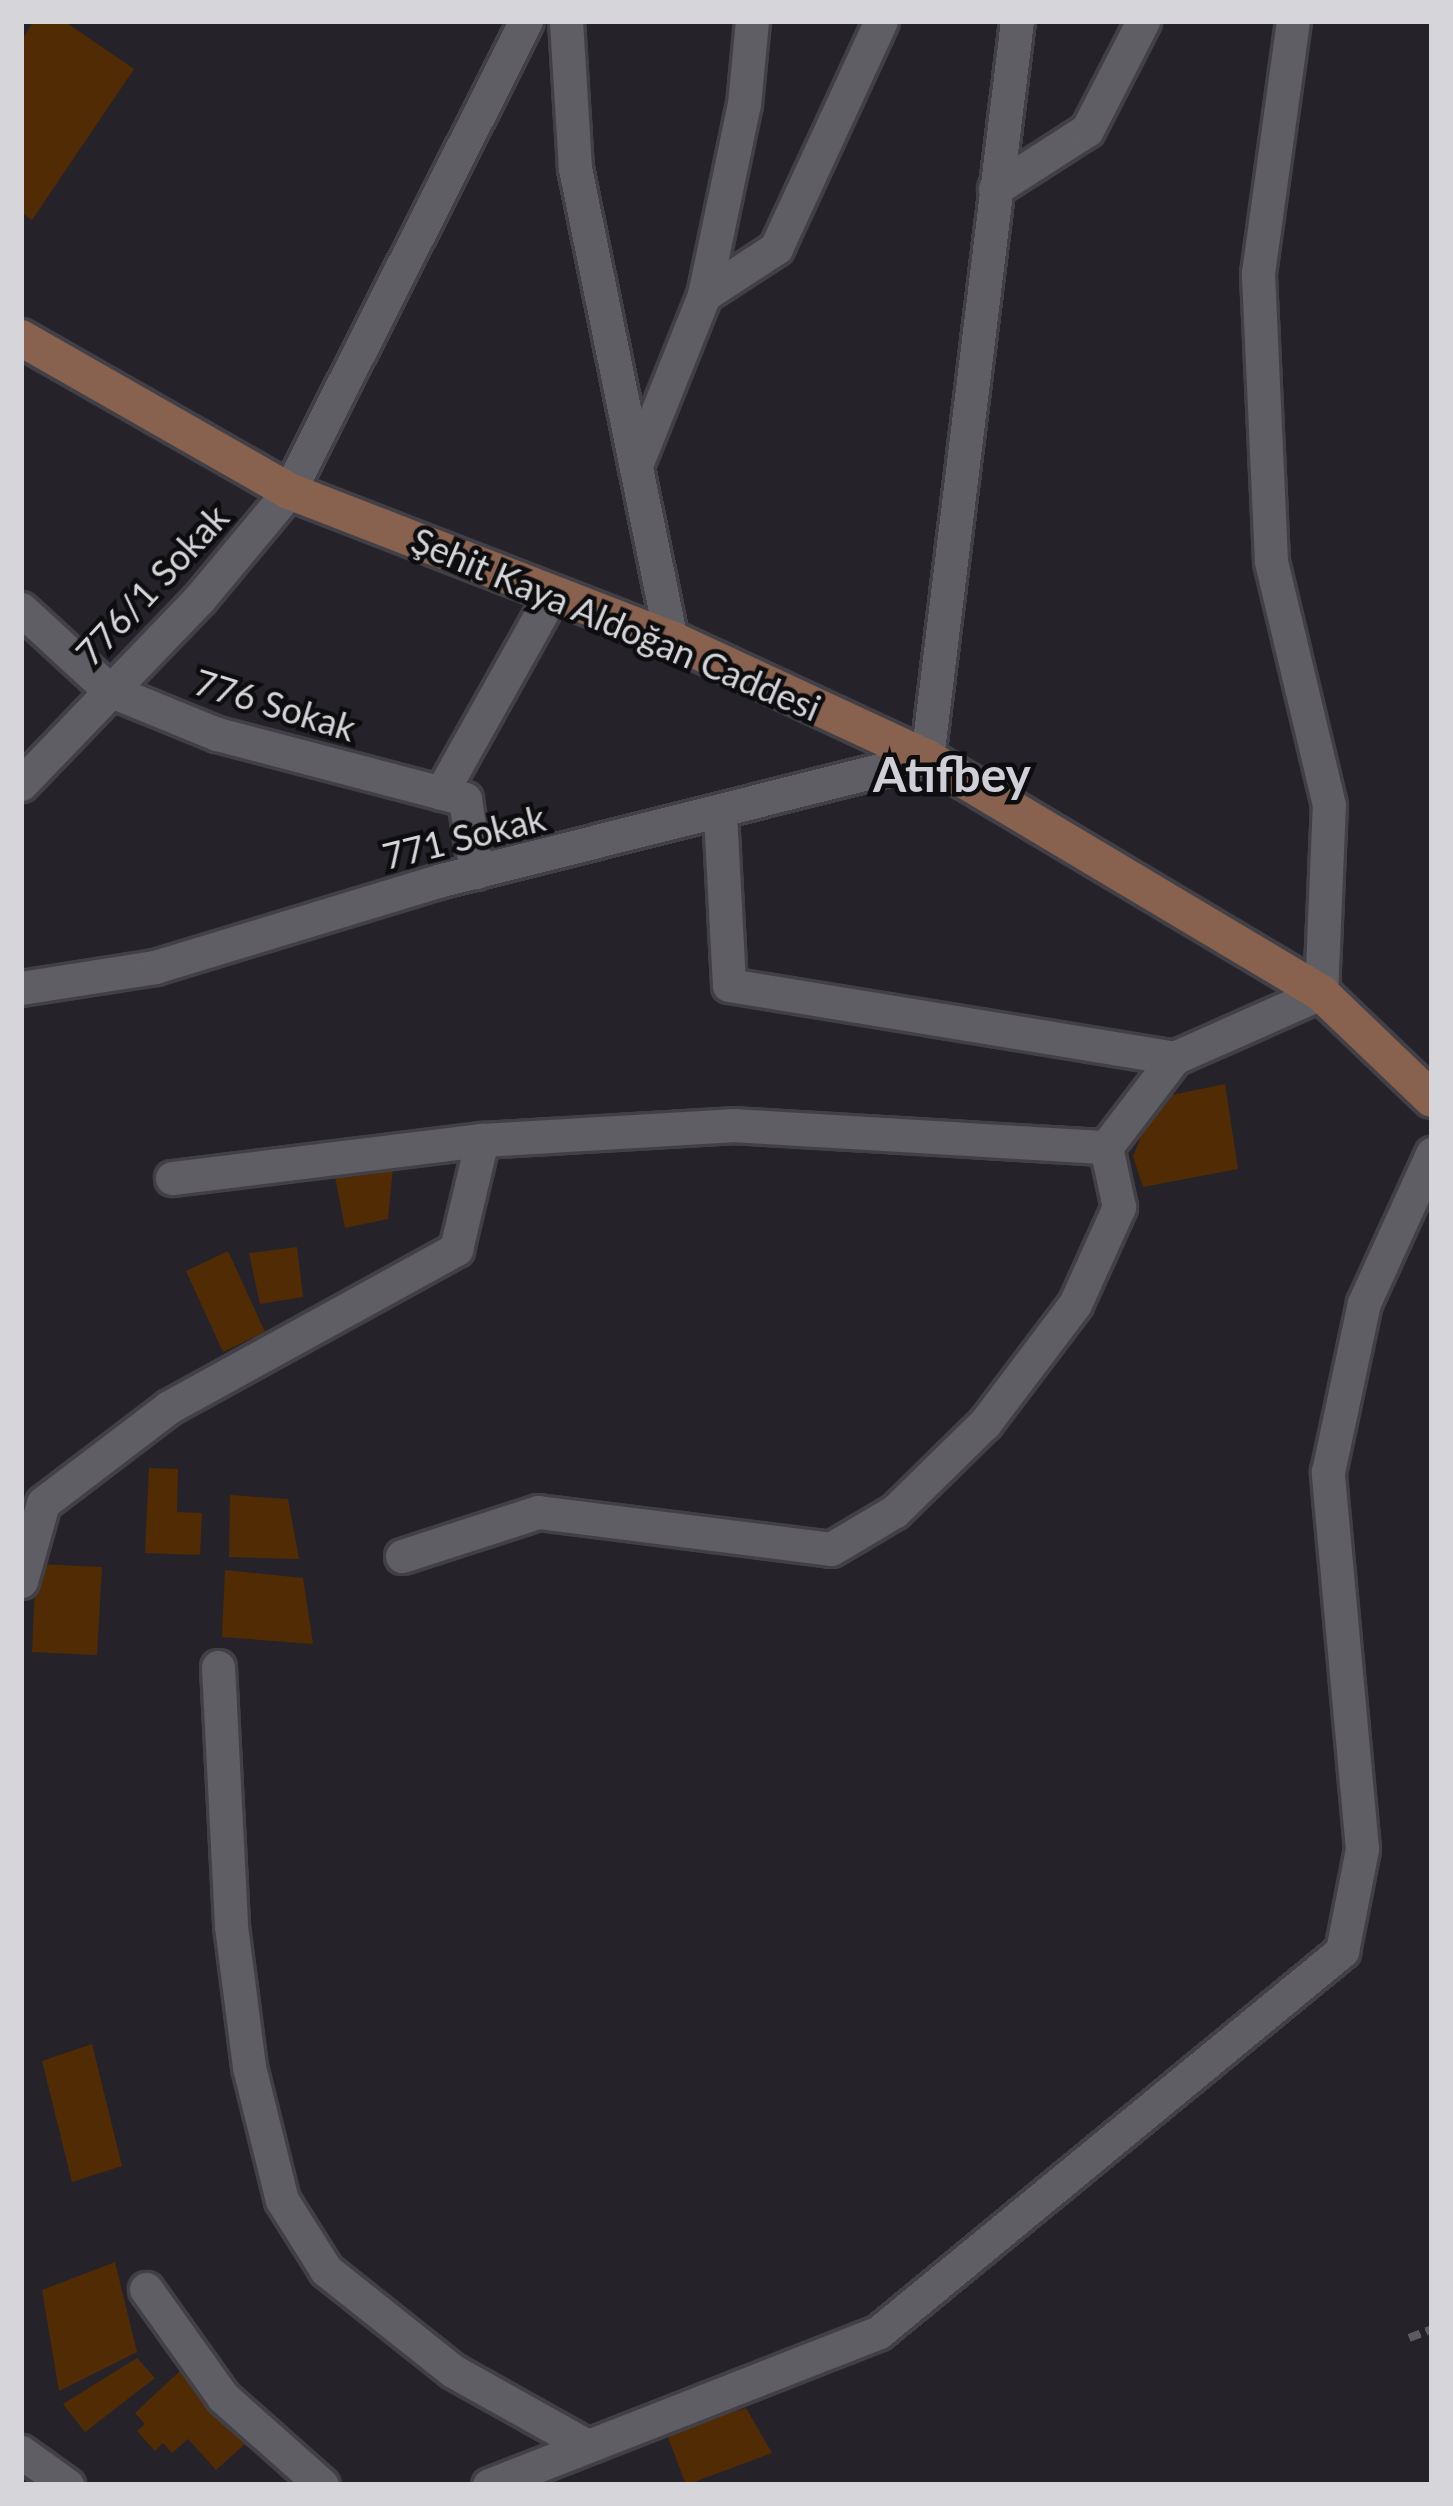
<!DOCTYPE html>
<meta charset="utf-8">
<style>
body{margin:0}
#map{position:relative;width:1453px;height:2506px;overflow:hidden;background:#252329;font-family:Lato,sans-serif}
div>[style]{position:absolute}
.building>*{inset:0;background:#512b04}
.path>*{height:8px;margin-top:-4px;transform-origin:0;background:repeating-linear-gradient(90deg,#5c5b60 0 12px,transparent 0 18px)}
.roads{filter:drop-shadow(3px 0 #424046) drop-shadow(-3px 0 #424046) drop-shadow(0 3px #424046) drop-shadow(0 -3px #424046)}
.street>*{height:33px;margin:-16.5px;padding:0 16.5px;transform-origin:16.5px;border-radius:16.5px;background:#605e65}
.secondary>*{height:36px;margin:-18px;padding:0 18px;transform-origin:18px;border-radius:18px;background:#88624e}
span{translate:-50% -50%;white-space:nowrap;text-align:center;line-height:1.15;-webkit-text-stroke:9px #0d0d0f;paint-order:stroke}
.street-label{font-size:36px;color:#d6d5d9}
.district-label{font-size:48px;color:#d0ced6;font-weight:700}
.frame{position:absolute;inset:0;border:24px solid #d6d5d9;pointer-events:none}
</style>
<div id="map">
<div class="building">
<div style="clip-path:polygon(34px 21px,64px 21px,134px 69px,32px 220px,21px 212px,21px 41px)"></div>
<div style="clip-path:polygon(1225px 1084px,1238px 1169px,1143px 1187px,1133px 1156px,1157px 1098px)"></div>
<div style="clip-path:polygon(394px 1157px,388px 1219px,345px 1228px,333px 1166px)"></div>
<div style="clip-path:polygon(297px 1247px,303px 1297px,260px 1304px,249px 1253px)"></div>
<div style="clip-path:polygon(228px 1251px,265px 1332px,223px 1352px,186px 1271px)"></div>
<div style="clip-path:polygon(149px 1468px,178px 1469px,177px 1512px,202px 1513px,200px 1555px,145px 1553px)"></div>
<div style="clip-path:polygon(230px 1495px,288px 1499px,299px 1559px,229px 1557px)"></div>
<div style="clip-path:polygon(36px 1564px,102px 1567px,97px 1655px,32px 1652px)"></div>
<div style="clip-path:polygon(225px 1570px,303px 1578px,313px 1644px,222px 1637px)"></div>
<div style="clip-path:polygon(92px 2044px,122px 2166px,72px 2182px,42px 2061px)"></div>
<div style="clip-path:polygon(115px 2262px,137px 2352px,59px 2391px,42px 2290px)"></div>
<div style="clip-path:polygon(137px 2358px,155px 2378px,85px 2432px,63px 2404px)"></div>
<div style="clip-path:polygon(183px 2368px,255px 2435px,216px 2470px,188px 2439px,172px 2453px,163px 2443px,155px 2451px,137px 2431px,145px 2424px,135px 2413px)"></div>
<div style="clip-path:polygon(746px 2408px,772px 2453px,686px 2485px,666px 2432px)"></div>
</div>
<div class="path">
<div style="left:1409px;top:2338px;width:25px;rotate:-21deg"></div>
</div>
<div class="roads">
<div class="street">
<div style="left:566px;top:21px;width:147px;rotate:86.5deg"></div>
<div style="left:575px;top:168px;width:481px;rotate:78.5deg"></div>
<div style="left:995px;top:189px;width:109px;rotate:-32.7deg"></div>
<div style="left:1087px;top:130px;width:123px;rotate:-62.8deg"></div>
<div style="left:704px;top:295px;width:195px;rotate:-78.2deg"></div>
<div style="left:744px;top:104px;width:83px;rotate:-84.5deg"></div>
<div style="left:636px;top:465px;width:183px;rotate:-68.2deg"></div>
<div style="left:704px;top:295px;width:86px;rotate:-33.1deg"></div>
<div style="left:776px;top:248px;width:250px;rotate:-65.2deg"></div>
<div style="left:21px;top:609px;width:120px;rotate:42.6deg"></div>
<div style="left:109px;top:690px;width:117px;rotate:22.2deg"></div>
<div style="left:217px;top:734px;width:256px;rotate:14.7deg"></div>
<div style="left:465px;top:799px;width:74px;rotate:81.4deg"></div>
<div style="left:21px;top:784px;width:258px;rotate:-46.1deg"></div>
<div style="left:200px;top:598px;width:139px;rotate:-50.2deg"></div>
<div style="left:289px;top:491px;width:526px;rotate:-63.24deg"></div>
<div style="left:441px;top:793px;width:228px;rotate:-60.8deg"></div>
<div style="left:720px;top:813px;width:172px;rotate:87deg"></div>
<div style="left:729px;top:985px;width:451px;rotate:9.3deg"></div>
<div style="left:1174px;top:1058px;width:161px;rotate:-23.9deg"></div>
<div style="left:1321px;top:993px;width:188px;rotate:-87.6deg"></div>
<div style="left:1329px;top:805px;width:251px;rotate:-103.4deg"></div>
<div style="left:1271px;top:561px;width:288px;rotate:-92.6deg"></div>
<div style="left:1258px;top:273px;width:254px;rotate:-82.1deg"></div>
<div style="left:21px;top:988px;width:136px;rotate:-8.9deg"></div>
<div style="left:155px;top:967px;width:300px;rotate:-16.9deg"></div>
<div style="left:442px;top:880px;width:500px;rotate:-14.12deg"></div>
<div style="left:927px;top:758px;width:742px;rotate:-83.04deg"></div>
<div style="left:172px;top:1178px;width:312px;rotate:-7deg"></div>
<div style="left:482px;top:1140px;width:250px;rotate:-3.4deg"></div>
<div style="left:732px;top:1125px;width:375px;rotate:3.4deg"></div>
<div style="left:1106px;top:1147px;width:112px;rotate:-52.6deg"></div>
<div style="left:402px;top:1556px;width:143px;rotate:-17.9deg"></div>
<div style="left:538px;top:1512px;width:295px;rotate:7.2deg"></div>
<div style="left:831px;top:1549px;width:74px;rotate:-30.7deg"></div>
<div style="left:895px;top:1511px;width:126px;rotate:-44.4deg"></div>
<div style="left:985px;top:1423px;width:149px;rotate:-52.9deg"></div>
<div style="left:1075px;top:1304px;width:107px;rotate:-65.6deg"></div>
<div style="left:1119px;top:1207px;width:61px;rotate:-102.2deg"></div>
<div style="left:21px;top:1581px;width:81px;rotate:-74.2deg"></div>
<div style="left:43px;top:1503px;width:158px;rotate:-37.3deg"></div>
<div style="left:169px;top:1407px;width:328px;rotate:-28.8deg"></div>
<div style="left:456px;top:1249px;width:112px;rotate:-76.6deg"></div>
<div style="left:218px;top:1667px;width:259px;rotate:87.1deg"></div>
<div style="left:231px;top:1926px;width:142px;rotate:82.7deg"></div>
<div style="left:249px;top:2067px;width:137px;rotate:76.1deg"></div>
<div style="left:282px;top:2200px;width:83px;rotate:57.8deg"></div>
<div style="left:326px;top:2270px;width:162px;rotate:38.5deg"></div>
<div style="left:453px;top:2371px;width:154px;rotate:29.2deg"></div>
<div style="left:146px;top:2289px;width:133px;rotate:54.5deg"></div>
<div style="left:223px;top:2397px;width:132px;rotate:41.6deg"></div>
<div style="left:21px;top:2452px;width:57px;rotate:35.7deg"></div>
<div style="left:489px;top:2485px;width:419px;rotate:-21.4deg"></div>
<div style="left:879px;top:2332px;width:600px;rotate:-39.45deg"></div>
<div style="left:1342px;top:1951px;width:104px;rotate:-78.9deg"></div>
<div style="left:1362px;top:1849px;width:379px;rotate:-95.2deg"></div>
<div style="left:1328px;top:1472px;width:173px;rotate:-78deg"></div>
<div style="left:1364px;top:1303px;width:164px;rotate:-65.5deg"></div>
</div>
<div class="secondary">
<div style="left:21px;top:338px;width:309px;rotate:29.7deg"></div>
<div style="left:289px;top:491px;width:410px;rotate:21.2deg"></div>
<div style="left:671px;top:639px;width:282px;rotate:24.9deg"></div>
<div style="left:927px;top:758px;width:459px;rotate:30.8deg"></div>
<div style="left:1321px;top:993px;width:153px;rotate:43.7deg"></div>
</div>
</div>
<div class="street-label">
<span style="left:152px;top:585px;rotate:-47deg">776/1 Sokak</span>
<span style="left:616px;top:624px;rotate:23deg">Şehit Kaya Aldoğan Caddesi</span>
<span style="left:275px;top:705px;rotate:17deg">776 Sokak</span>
<span style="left:464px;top:837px;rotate:-14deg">771 Sokak</span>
</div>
<div class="district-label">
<span style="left:952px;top:774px">Atıfbey</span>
</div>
<div class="frame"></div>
</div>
